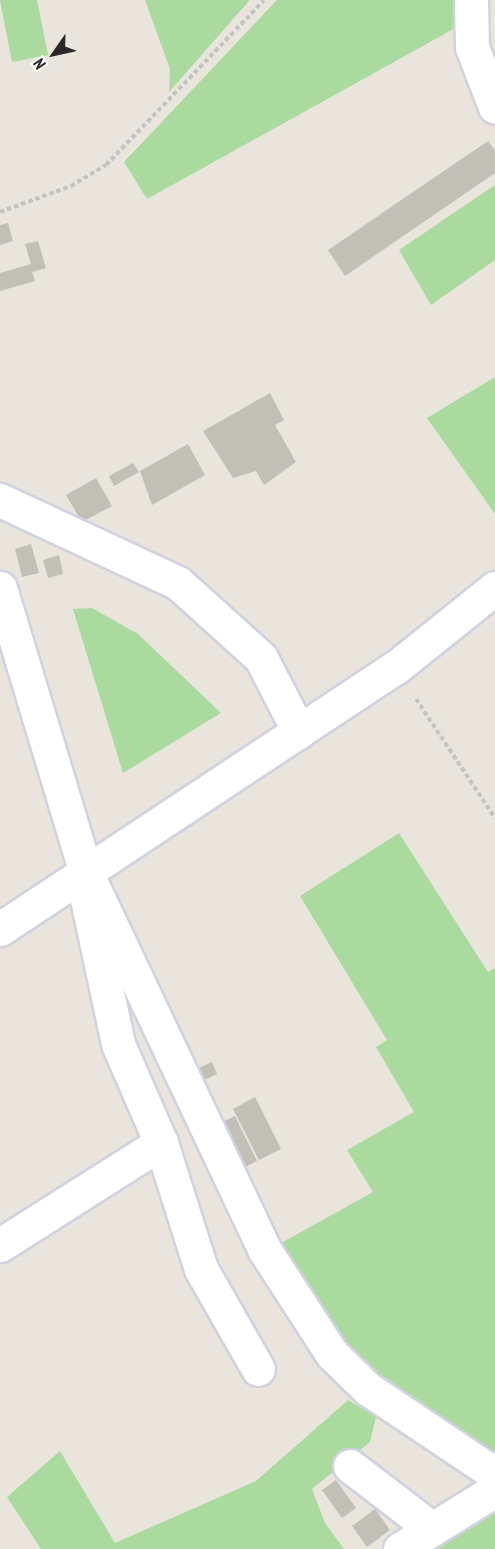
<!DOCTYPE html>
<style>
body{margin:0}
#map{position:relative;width:495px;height:1549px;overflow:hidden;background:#e9e5dc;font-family:"PT Sans Narrow",sans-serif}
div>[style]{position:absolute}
.green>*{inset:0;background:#aada9e}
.building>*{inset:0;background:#c2bfb7}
.path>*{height:4px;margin-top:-2px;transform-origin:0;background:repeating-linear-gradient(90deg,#c3c3c3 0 4.5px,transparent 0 7.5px)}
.roads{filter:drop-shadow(2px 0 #d1d2e0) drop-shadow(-2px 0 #d1d2e0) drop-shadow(0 2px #d1d2e0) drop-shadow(0 -2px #d1d2e0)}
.minor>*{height:33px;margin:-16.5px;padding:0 16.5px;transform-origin:16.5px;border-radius:16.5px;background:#fff}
span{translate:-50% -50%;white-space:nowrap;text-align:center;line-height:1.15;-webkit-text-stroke:4.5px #fff;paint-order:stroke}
.north{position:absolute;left:24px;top:24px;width:60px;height:60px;-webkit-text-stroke:4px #fff;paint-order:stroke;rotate:236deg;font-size:16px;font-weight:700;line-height:24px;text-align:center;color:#282828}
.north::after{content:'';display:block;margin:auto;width:21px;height:27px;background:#282828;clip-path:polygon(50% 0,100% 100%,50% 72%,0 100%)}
</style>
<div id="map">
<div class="green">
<div style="clip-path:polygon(0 0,37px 0,48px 55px,12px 62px)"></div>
<div style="clip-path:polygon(145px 0,249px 0,249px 1px,169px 92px,170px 69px)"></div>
<div style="clip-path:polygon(277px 0,458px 0,457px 27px,147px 199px,124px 162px)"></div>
<div style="clip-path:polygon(495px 185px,495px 260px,431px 305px,399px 250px)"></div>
<div style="clip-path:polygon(495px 377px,495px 514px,427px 418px)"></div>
<div style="clip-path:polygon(92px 608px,138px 634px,221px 713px,123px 773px,73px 609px)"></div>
<div style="clip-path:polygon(399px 833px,488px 972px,495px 968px,495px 1462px,342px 1350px,274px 1247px,373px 1192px,347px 1150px,414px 1112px,376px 1047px,387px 1040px,300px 896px)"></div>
<div style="clip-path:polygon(348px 1400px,376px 1417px,370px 1442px,312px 1489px,325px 1523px,344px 1549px,41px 1549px,7px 1497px,60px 1451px,115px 1543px,256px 1481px)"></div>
<div style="clip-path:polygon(495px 1505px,495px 1549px,427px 1549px)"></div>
</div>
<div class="building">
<div style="clip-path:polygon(488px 141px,495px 151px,495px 173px,345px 276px,328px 250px)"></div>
<div style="clip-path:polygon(8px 223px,13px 241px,0 245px,0 225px)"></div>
<div style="clip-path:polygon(38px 241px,46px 268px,32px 272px,35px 281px,0 291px,0 273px,31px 264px,25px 244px)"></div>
<div style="clip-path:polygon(270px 393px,284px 420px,275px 425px,296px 462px,264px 485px,256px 471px,233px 478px,203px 431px)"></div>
<div style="clip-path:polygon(188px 444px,205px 475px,152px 505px,140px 471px)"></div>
<div style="clip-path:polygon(133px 463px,139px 472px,114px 486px,109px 476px)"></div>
<div style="clip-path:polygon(96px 478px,112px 506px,82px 522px,66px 495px)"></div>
<div style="clip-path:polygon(31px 544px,39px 573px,22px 577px,15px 549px)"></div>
<div style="clip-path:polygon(59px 555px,63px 574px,48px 578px,43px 560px)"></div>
<div style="clip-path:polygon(212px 1062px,217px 1074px,200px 1082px,194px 1070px)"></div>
<div style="clip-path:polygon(255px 1097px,281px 1149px,259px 1160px,233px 1109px)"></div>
<div style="clip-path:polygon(235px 1116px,257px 1161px,236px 1172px,214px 1126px)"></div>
<div style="clip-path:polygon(336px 1480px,356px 1508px,342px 1518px,322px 1490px)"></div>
<div style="clip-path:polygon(375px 1509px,390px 1530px,367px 1547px,352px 1526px)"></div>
</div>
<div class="path">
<div style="left:0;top:212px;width:76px;rotate:-20.1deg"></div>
<div style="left:71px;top:186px;width:41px;rotate:-31deg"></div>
<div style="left:106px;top:165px;width:228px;rotate:-46.2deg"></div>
<div style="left:416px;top:699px;width:143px;rotate:56.4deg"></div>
</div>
<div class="roads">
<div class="minor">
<div style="left:471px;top:0;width:47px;rotate:88.8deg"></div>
<div style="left:472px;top:47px;width:64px;rotate:69deg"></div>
<div style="left:0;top:500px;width:196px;rotate:25deg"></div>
<div style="left:178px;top:583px;width:112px;rotate:42.1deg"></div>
<div style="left:261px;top:658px;width:83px;rotate:62.8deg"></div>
<div style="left:0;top:588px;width:295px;rotate:73.2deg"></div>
<div style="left:85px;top:870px;width:419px;rotate:64.7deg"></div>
<div style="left:264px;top:1249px;width:125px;rotate:57.1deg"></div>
<div style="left:332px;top:1354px;width:50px;rotate:44.2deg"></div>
<div style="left:368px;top:1389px;width:153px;rotate:33.8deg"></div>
<div style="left:87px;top:899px;width:148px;rotate:77.9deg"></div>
<div style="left:118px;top:1044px;width:108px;rotate:66.5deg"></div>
<div style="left:161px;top:1143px;width:132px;rotate:72.4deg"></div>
<div style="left:201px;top:1269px;width:115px;rotate:60.3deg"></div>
<div style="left:0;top:929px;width:473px;rotate:-33.5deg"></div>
<div style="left:395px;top:668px;width:128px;rotate:-38.7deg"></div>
<div style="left:0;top:1245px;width:191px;rotate:-32.4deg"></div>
<div style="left:350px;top:1466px;width:103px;rotate:37.5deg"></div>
<div style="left:400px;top:1549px;width:112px;rotate:-31.8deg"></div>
</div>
</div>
<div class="north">N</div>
</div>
